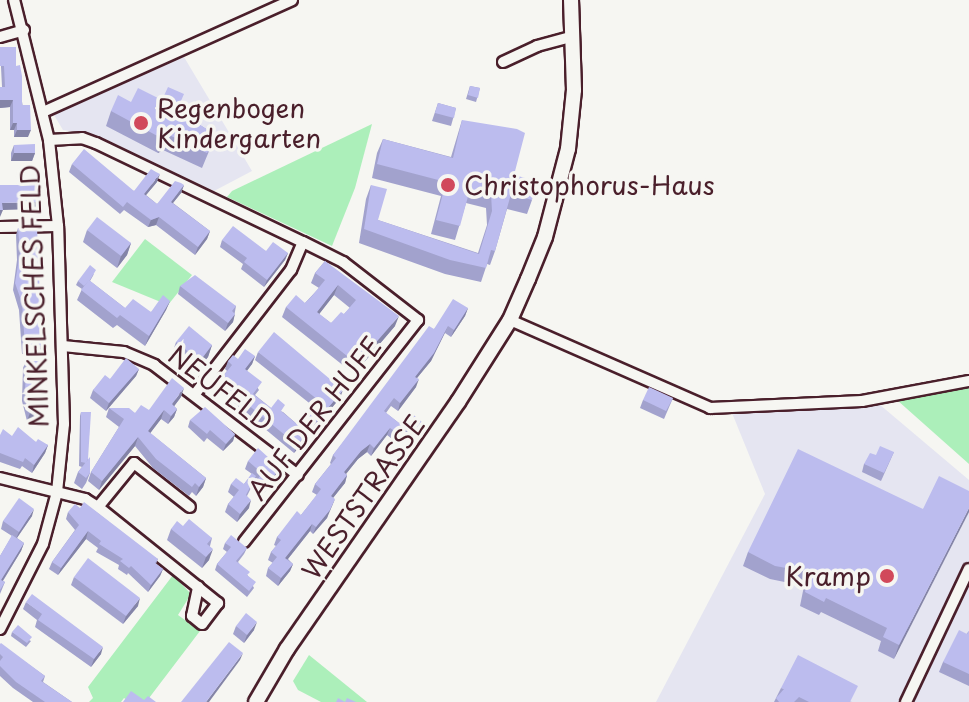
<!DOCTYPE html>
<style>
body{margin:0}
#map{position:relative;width:969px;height:702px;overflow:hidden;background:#f6f6f2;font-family:"Playpen Sans",sans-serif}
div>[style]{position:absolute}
.built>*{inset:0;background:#e5e5f1}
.green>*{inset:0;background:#acefba}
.roads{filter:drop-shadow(2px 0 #4a1f2b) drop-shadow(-2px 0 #4a1f2b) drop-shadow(0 2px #4a1f2b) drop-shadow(0 -2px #4a1f2b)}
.minor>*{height:10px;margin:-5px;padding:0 5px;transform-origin:5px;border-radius:5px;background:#f6f6f2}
.secondary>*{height:14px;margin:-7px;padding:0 7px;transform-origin:7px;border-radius:7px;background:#f6f6f2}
.wall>*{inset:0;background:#a2a2cd}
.shaded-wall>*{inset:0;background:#8484a7}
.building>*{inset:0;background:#bcbcee}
.dots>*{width:22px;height:22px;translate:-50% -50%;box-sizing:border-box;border:4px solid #f6f6f2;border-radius:50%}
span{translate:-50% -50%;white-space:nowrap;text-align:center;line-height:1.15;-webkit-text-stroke:7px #f6f6f2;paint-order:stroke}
.poi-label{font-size:26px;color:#4a1f2b}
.left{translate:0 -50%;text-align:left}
.right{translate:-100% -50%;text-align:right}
.street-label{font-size:26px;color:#4a1f2b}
</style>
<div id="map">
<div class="built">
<div style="clip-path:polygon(184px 57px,252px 171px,214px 191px,99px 136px,63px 130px,54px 115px)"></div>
<div style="clip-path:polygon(879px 404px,969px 480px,969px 702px,656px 702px,765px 494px,732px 413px)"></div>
</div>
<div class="green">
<div style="clip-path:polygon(372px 124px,355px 188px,332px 246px,227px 197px,232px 191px)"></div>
<div style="clip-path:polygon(145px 239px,192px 275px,168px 305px,112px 282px)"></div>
<div style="clip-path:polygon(969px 384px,969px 464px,897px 400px)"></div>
<div style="clip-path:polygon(173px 575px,191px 594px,178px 615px,200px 631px,146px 702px,130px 702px,124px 698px,121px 702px,89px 702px,93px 698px,88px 687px)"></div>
<div style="clip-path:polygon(309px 655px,367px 702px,321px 702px,298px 690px,293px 681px)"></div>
</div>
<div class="roads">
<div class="minor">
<div style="left:0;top:37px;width:25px;rotate:-16deg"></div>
<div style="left:503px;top:62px;width:38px;rotate:-25deg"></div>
<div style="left:537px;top:46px;width:38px;rotate:-15deg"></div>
<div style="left:43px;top:112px;width:273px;rotate:-24.2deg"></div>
<div style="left:49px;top:140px;width:33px;rotate:-3deg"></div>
<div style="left:82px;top:138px;width:15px;rotate:20deg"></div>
<div style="left:96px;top:143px;width:229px;rotate:25.6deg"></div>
<div style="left:303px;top:242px;width:45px;rotate:26.6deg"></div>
<div style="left:343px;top:262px;width:95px;rotate:37.7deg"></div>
<div style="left:418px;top:320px;width:282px;rotate:128.1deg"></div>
<div style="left:0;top:227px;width:58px;rotate:-1deg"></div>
<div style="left:510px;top:320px;width:219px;rotate:23.7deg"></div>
<div style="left:710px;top:408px;width:152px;rotate:-2.6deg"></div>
<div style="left:862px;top:401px;width:109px;rotate:-10.6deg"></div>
<div style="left:63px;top:346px;width:61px;rotate:5.6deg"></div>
<div style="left:124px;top:352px;width:33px;rotate:23deg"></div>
<div style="left:154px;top:365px;width:181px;rotate:37.4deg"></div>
<div style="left:195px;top:394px;width:157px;rotate:-52.3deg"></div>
<div style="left:291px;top:270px;width:30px;rotate:-67deg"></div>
<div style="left:0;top:478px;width:88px;rotate:13.9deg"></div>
<div style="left:85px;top:499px;width:15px;rotate:32deg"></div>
<div style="left:98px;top:507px;width:154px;rotate:38.7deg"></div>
<div style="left:218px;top:603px;width:26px;rotate:127deg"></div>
<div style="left:202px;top:624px;width:13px;rotate:-141deg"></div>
<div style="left:192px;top:616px;width:30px;rotate:-78deg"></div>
<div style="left:98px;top:507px;width:57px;rotate:-50.7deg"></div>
<div style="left:134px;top:463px;width:71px;rotate:38.2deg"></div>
<div style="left:0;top:629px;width:95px;rotate:-63.2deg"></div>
<div style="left:43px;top:544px;width:54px;rotate:-74.9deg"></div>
<div style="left:57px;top:492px;width:68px;rotate:-84.1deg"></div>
<div style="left:64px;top:424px;width:198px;rotate:-91.7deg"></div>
<div style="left:58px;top:226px;width:86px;rotate:-96deg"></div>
<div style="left:49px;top:140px;width:144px;rotate:-104deg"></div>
<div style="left:906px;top:702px;width:147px;rotate:-64.7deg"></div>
</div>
<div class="secondary">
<div style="left:256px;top:702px;width:61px;rotate:-59.7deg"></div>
<div style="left:287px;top:649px;width:300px;rotate:-55.3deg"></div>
<div style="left:458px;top:402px;width:97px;rotate:-57.6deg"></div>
<div style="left:510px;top:320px;width:45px;rotate:-66.3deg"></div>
<div style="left:528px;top:279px;width:45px;rotate:-68deg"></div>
<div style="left:545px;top:237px;width:91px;rotate:-75.4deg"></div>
<div style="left:568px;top:149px;width:59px;rotate:-84.2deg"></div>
<div style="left:574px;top:90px;width:90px;rotate:-91.9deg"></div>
</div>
</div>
<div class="wall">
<div style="clip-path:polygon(0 47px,16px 66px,28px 137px,14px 137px,14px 130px,10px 130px,10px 107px,0 108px,0 87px,2px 87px)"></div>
<div style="clip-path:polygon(470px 86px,480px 88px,476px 102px,466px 99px)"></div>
<div style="clip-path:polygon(131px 102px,178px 111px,211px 132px,208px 142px,212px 144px,202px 168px,163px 150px,158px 153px,106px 126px,111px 111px)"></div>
<div style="clip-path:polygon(438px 103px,456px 108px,451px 126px,432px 121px)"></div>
<div style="clip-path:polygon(462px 120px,514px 175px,532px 200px,527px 214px,507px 209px,495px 251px,490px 265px,487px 264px,481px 282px,445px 274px,359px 243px,366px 199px,371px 185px,378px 220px,478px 253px,487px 225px,486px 208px,466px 203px,455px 240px,431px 234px,441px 196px,372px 178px,377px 153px,383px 139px,451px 157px)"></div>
<div style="clip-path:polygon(14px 145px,35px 153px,32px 161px,11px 161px,11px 153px)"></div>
<div style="clip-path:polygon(72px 164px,134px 191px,157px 182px,146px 195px,157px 204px,184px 185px,181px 193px,173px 203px,210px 231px,207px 239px,195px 255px,156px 225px,148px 227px,124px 210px,120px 214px,69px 172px)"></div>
<div style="clip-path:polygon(18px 228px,42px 346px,40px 353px,22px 354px,19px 310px,13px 290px,17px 260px,16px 235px)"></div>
<div style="clip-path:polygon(87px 230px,131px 243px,127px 255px,117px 268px,83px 242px)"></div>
<div style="clip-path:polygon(222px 240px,266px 251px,288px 253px,285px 260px,264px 287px,241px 269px,243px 264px,220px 247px)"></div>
<div style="clip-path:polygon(evenodd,325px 261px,395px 326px,354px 374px,282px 317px,286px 307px,305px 303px,319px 288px,311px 283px,315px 273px,325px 261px,334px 295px,350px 308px,344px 314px,331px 323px,319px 314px,334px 295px)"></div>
<div style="clip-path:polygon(94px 274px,90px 281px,125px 308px,151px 312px,170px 301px,166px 310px,145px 346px,117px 325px,113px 328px,77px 300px,82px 289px,76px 285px,78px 281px)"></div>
<div style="clip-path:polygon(180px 286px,236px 306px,233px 322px,225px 331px,178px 294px)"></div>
<div style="clip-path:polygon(468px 308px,465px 316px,451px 337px,445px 333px,431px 361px,417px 378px,416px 387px,398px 411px,391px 406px,386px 413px,399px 423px,423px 423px,420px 431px,408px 440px,401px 435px,396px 442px,387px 435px,371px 456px,367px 452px,358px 459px,346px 474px,347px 475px,345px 483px,333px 498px,327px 518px,313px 534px,310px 531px,288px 559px,293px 564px,290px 571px,278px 586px,266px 576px,268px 568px,273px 563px,268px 560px,271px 552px,276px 546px,274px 545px,277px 537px,301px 515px,317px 495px,312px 492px,315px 484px,331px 464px,330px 463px,333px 455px,434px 329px)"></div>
<div style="clip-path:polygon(176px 342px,212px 345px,208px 357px,195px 373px,172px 354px)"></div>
<div style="clip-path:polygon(258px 352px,340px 398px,294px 453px,217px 389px,219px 381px,227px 371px,225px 369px,228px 361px,255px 356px,252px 364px,247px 371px,259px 390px,255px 395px,271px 408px,283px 412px,298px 425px,313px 406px,255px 360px)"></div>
<div style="clip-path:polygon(26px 361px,42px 411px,39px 419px,27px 421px,22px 401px,23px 368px)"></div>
<div style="clip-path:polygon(139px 369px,136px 376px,106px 411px,90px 398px,93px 390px,110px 379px)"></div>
<div style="clip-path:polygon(181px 397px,174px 406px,177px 409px,174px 417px,168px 424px,161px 419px,150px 433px,206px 478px,203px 487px,196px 496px,192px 492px,189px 496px,153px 468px,135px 446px,99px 490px,88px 481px,91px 472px,119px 427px,106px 417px,109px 408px,135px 413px,149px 410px)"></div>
<div style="clip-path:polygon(673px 398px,664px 419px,640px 408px,643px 400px)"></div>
<div style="clip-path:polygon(81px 412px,90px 473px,86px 483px,82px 489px,74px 483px,78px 472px,82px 467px,79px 466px,80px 416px)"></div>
<div style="clip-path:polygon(190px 420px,235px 434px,233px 441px,223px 451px,207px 438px,204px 442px,188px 427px)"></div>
<div style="clip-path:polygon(0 435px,12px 436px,48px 445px,45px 453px,32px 473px,22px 466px,20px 469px,0 462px)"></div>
<div style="clip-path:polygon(894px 452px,881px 481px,862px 472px,864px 464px,876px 455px)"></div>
<div style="clip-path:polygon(248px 461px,280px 468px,278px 476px,263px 494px,255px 487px,257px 479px,256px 478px,247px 496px,249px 508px,237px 522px,225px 512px,228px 504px,234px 497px,228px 492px,231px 484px,244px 484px,252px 474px,245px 469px)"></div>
<div style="clip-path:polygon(969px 491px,894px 659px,878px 651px,881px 641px,821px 612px,819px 615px,800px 606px,804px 586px,770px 579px,743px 566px,748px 552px,923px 509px)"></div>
<div style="clip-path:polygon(68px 512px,158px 559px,156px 564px,163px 569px,160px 576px,148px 592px,128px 573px,127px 575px,118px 569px,119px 565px,96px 552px,98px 548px,86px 539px,58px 575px,49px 569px,52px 562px,75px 530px,66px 519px)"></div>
<div style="clip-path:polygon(32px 516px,17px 538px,24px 543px,21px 551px,3px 581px,5px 582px,0 594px,0 556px,12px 536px,1px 529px,3px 521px)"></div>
<div style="clip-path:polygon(183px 526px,212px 538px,210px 546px,209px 560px,202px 568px,167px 540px,171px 529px)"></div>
<div style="clip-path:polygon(225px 543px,247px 548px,244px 554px,238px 562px,248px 576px,254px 588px,247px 597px,215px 570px,217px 564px,227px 552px,223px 549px)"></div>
<div style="clip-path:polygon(74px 577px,138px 606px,123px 624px,71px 585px)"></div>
<div style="clip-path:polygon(26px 602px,101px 654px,91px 667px,35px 627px,37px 620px,23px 609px)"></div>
<div style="clip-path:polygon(236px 626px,254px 630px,244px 643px,233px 634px)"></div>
<div style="clip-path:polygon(969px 631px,969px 686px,939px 672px,943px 662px)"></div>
<div style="clip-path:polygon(12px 632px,31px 641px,26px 647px,11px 636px)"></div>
<div style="clip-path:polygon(0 644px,45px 676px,43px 682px,72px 702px,33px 702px,13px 688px,0 676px)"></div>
<div style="clip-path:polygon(781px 688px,852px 702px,774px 702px)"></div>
</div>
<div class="shaded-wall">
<div style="clip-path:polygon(0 100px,13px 100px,10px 107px,0 108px)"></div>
<div style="clip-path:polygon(13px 123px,17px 123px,14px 130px,10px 130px)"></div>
<div style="clip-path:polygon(17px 130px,31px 130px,28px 137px,14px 137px)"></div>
<div style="clip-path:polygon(169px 135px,163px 150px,158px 153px,163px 139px)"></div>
<div style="clip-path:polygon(14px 153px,35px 153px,32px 161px,11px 161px)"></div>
<div style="clip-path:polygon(160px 174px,157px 182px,141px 201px,144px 194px)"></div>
<div style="clip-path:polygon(184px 185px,181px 193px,168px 209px,171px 202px)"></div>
<div style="clip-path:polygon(38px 202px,35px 209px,3px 210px,0 217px,0 210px,2px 203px)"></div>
<div style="clip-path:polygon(159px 217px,156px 225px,148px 227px,151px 220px)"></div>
<div style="clip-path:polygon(210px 231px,207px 239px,195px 255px,198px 247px)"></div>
<div style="clip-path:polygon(131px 243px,127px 255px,117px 268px,121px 256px)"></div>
<div style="clip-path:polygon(288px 253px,285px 260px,264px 287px,267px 280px)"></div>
<div style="clip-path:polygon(338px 285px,334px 295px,313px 322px,317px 312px)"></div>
<div style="clip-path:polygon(170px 301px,166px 310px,145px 346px,149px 336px)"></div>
<div style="clip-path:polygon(468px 308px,465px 316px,451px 337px,454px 330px)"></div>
<div style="clip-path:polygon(235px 314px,233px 322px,225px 331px,228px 323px)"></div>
<div style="clip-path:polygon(399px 316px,395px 326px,354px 374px,357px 364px)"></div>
<div style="clip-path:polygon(448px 326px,431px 361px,412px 384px,415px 377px)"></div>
<div style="clip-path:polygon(212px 345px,208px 357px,195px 373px,200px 361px)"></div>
<div style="clip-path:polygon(42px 346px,40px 353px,22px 354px,25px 347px)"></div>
<div style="clip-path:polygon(255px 356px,252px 364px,242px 377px,245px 369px)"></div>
<div style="clip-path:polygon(139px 369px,136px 376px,106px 411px,109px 403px)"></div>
<div style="clip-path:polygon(419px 379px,416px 387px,398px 411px,400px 403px)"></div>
<div style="clip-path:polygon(184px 388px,181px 397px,169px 413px,172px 404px)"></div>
<div style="clip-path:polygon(343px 390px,340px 398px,294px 453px,297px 445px)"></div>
<div style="clip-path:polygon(177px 409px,174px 417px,168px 424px,171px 416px)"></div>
<div style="clip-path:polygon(164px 410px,161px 419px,145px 440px,148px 431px)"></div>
<div style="clip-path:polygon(42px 411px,39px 419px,27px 421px,30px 413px)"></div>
<div style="clip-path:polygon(423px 423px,420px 431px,408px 440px,411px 432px)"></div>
<div style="clip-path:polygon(390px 428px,387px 435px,371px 456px,374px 448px)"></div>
<div style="clip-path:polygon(235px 434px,233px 441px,223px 451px,226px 444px)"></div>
<div style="clip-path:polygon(138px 437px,135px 446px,99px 490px,102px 481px)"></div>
<div style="clip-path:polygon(370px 444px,367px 452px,358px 459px,341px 480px,344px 472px,361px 451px)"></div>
<div style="clip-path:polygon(48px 445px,45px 453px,32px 473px,34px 465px)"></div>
<div style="clip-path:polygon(280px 468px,278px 476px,263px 494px,266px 486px)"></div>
<div style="clip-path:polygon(347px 475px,345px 483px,328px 504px,331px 496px)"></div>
<div style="clip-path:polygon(206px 478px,203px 487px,196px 496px,199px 487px)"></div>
<div style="clip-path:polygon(335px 499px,327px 518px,313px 534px,316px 527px)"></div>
<div style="clip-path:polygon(251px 500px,249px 508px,237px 522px,240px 514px)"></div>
<div style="clip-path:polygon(969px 508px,969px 512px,894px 659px,899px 645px)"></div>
<div style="clip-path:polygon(34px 509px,32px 516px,16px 539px,19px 532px)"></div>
<div style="clip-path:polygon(312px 524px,310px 531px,283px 565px,285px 558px)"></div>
<div style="clip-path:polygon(88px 531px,86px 539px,58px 575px,61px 568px)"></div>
<div style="clip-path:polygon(24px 543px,21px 551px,0 585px,1px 580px)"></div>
<div style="clip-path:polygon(213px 549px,209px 560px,202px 568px,206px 557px)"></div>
<div style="clip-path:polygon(293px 564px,290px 571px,278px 586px,281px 578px)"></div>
<div style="clip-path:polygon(163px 569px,160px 576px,148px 592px,151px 585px)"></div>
<div style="clip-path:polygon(140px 598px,138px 606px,123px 624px,126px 616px)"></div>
<div style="clip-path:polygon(257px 622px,254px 630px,244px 643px,247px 635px)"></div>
<div style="clip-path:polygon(103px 647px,101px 654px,91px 667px,94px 659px)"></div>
<div style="clip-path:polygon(243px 653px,240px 660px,209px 702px,206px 702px)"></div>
</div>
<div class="building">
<div style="clip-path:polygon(0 47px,16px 47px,16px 66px,20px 65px,22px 76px,22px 105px,30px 105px,31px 130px,17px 130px,17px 123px,13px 123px,13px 100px,0 100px,0 87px,5px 87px,4px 66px,0 66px)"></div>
<div style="clip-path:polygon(470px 86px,480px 88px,478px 98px,468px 95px)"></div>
<div style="clip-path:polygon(168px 87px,184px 94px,177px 110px,211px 132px,207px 142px,212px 144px,207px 153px,169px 135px,163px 139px,111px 111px,118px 95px,131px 102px,138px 88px,162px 100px)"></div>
<div style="clip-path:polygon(438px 103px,456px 108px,454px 118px,435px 113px)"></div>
<div style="clip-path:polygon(462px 120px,517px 129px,525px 133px,514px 175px,537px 181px,532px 200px,511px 194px,495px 251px,491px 250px,486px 268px,450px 260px,364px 229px,371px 185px,387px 189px,378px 220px,479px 254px,492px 211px,491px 194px,470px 189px,460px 226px,436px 220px,446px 182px,377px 164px,383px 139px,453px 158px)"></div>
<div style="clip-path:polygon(35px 144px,35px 153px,14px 153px,14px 145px)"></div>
<div style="clip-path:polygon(84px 149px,134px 191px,151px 169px,156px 172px,160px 174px,144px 194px,157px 204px,175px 181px,181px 183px,184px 185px,171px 202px,210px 231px,198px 247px,159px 217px,151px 220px,127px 202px,123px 207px,72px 164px)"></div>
<div style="clip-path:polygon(29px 181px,38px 181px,38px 202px,2px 203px,3px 210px,0 210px,0 185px,29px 185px)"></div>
<div style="clip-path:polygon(97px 217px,131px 243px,121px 256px,87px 230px)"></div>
<div style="clip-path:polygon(233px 226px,266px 251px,273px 242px,288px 253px,267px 280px,244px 262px,247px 258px,222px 240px)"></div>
<div style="clip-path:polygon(37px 227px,42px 346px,25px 347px,22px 303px,15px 283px,20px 253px,18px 228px)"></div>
<div style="clip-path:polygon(evenodd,325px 261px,399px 316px,357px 364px,286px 307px,296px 295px,305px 303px,312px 296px,325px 280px,315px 273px,325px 261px,338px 285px,356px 300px,344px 314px,341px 312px,331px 323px,317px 312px,338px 285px)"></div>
<div style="clip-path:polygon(90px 265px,96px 270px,90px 280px,84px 286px,78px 281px)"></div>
<div style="clip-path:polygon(195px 275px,236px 306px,232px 311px,235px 314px,228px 323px,180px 286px)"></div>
<div style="clip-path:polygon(89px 280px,125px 308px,133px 299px,151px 312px,163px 295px,170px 301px,149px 336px,120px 315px,117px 318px,81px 290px)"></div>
<div style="clip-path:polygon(453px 299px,468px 308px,454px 330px,448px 326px,434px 353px,415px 377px,419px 379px,400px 403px,394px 398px,384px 411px,399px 423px,409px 411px,423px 423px,411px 432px,404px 427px,399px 434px,390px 428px,374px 448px,370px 444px,361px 451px,344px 472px,347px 475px,331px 496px,335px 499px,330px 510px,316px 527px,312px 524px,285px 558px,293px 564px,281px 578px,268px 568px,277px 557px,271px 552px,281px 540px,277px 537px,297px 511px,301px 515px,318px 493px,321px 489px,315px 484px,336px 458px,333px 455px,429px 326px,434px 329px)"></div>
<div style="clip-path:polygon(189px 326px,212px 345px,200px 361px,176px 342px)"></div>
<div style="clip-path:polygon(274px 332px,343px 390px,297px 445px,219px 381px,232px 365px,228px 361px,233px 355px,238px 359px,245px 349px,255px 356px,245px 369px,262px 382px,253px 394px,271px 408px,278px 399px,285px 405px,281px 411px,298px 425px,318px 400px,258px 352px)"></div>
<div style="clip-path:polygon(126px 358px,139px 369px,109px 403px,93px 390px,105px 375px,110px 379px)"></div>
<div style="clip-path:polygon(26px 361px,42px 361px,42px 411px,30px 413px,25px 393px)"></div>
<div style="clip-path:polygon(172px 378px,184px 388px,172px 404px,177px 409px,171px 416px,164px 410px,148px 431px,206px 478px,199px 487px,195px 483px,192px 487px,156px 459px,138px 437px,102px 481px,91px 472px,124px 419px,109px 408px,129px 408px,135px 413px,141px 405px,149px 410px)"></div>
<div style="clip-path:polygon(649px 387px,673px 398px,666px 411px,643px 400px)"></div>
<div style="clip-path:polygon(205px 407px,235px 434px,226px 444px,210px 430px,207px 434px,190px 420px)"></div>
<div style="clip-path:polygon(81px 412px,91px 412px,88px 459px,86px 463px,81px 462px)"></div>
<div style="clip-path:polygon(18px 427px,36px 442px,38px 439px,48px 445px,34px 465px,25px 458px,23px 462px,0 453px,0 435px,3px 429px,12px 436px)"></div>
<div style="clip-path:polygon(880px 446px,894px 452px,884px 473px,864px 464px,870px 453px,876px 455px)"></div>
<div style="clip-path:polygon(258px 448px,280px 468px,266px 486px,258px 479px,262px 473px,248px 461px)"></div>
<div style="clip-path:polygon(798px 449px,923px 509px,939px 476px,969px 491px,969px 508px,899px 645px,883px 637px,887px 628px,826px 598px,824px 602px,805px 592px,809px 572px,775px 566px,748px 552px)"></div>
<div style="clip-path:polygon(90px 457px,90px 473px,86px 478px,78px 472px)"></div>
<div style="clip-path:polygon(252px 473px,256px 476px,246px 495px,251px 500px,240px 514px,228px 504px,239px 490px,231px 484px,236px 478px,244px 484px)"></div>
<div style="clip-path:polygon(19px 498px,34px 509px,19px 532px,3px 521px)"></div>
<div style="clip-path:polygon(84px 502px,158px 559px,155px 563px,163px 569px,151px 585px,131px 566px,129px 568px,120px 561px,123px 559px,99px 544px,101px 541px,88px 531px,61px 568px,52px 562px,79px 525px,68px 512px,75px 504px,80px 508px)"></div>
<div style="clip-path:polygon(189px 519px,212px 538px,207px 544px,213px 549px,206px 557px,171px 529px,177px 521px,183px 526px)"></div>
<div style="clip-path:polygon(12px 535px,24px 543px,1px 580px,5px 582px,0 590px,0 556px)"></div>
<div style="clip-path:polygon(231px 535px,247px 548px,236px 561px,250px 572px,247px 575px,256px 582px,249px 591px,217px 564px,231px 547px,225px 543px)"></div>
<div style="clip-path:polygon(88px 558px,140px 598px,126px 616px,74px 577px)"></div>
<div style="clip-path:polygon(32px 594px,103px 647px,94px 659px,38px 620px,42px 614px,26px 602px)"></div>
<div style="clip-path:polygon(246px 613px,257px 622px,247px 635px,236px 626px)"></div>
<div style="clip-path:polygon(18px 625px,32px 637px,27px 643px,12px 632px)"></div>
<div style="clip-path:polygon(959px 630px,967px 634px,969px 631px,969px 674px,943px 662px)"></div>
<div style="clip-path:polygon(229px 642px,243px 653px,206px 702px,181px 702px)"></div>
<div style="clip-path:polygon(1px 643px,45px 676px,41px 681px,72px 702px,45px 702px,16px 682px,0 666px,0 661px,3px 657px,0 654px,0 644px)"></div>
<div style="clip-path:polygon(798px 655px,858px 686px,850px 702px,809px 702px,799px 697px,794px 702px,779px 702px,776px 698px,784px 689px,781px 688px)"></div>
<div style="clip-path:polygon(131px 691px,144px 700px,148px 696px,156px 702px,123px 702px)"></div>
<div style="clip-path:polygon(338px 698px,345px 702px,347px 698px,356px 702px,336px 702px)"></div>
</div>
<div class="dots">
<div style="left:141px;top:123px;background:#d1495b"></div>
<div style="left:448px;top:185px;background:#d1495b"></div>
<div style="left:887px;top:576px;background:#d1495b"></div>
</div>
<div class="poi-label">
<span class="left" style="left:157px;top:123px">Regenbogen<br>Kindergarten</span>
<span class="left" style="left:464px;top:185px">Christophorus-Haus</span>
<span class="right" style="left:871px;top:576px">Kramp</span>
</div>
<div class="street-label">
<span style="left:34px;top:296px;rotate:-92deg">MINKELSCHES FELD</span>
<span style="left:221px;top:388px;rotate:37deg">NEUFELD</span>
<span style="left:314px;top:418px;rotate:-52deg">AUF DER HUFE</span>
<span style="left:363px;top:497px;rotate:-55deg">WESTSTRASSE</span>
</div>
</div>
